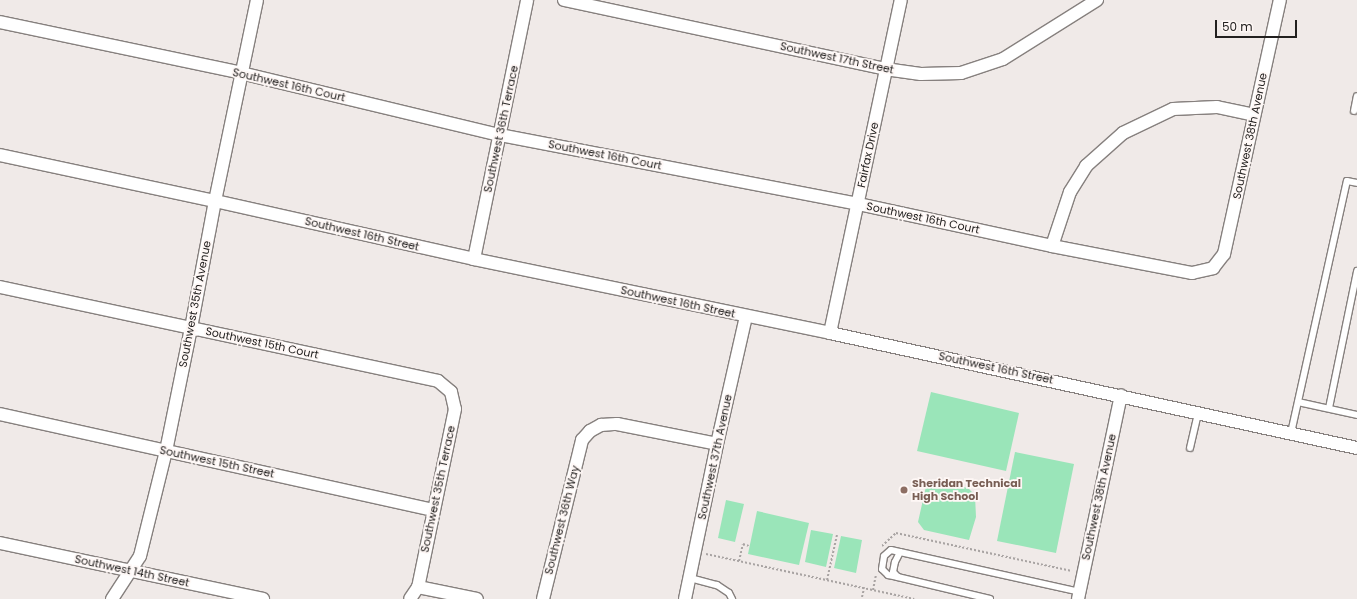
<!DOCTYPE html>
<style>
body{margin:0}
#map{position:relative;width:1357px;height:599px;overflow:hidden;background:#f0eae8;font-family:Poppins,sans-serif}
div>[style]{position:absolute}
.green>*{inset:0;background:#9ae5b9}
.path>*{height:2px;margin-top:-1px;transform-origin:0;background:repeating-linear-gradient(90deg,#a9a4a3 0 2px,transparent 0 4px)}
.roads{filter:drop-shadow(1px 0 #86807e) drop-shadow(-1px 0 #86807e) drop-shadow(0 1px #86807e) drop-shadow(0 -1px #86807e)}
.lane>*{height:6px;margin:-3px;padding:0 3px;transform-origin:3px;border-radius:3px;background:#fff}
.street>*{height:12px;margin:-6px;padding:0 6px;transform-origin:6px;border-radius:6px;background:#fff}
.dots>*{width:11px;height:11px;translate:-50% -50%;box-sizing:border-box;border:2px solid #fef7f5;border-radius:50%}
span{translate:-50% -50%;white-space:nowrap;text-align:center;line-height:1.15;-webkit-text-stroke:3.5px #fef7f5;paint-order:stroke}
.street-label{font-size:11px;color:#22201f}
.education-label{font-size:11px;color:#785e54;font-weight:700}
.left{translate:0 -50%;text-align:left}
.scale{position:absolute;left:1215px;top:20px;width:82px;height:18px;box-sizing:border-box;border:2px solid #22201f;border-top:0;padding-left:5px;font-size:12px;line-height:14px;white-space:nowrap;color:#22201f;-webkit-text-stroke:3px #fef7f5;paint-order:stroke}
</style>
<div id="map">
<div class="green">
<div style="clip-path:polygon(931px 392px,1019px 413px,1006px 471px,917px 451px)"></div>
<div style="clip-path:polygon(1015px 452px,1074px 464px,1056px 553px,997px 541px)"></div>
<div style="clip-path:polygon(927px 482px,930px 484px,943px 482px,957px 484px,969px 489px,975px 495px,976px 517px,969px 540px,924px 530px,918px 522px)"></div>
<div style="clip-path:polygon(726px 500px,744px 504px,735px 542px,718px 538px)"></div>
<div style="clip-path:polygon(757px 511px,809px 523px,799px 565px,748px 554px)"></div>
<div style="clip-path:polygon(811px 530px,833px 534px,826px 567px,805px 562px)"></div>
<div style="clip-path:polygon(841px 536px,862px 540px,856px 573px,834px 568px)"></div>
</div>
<div class="path">
<div style="left:882px;top:546px;width:19px;rotate:-43deg"></div>
<div style="left:896px;top:533px;width:180px;rotate:12.2deg"></div>
<div style="left:706px;top:554px;width:213px;rotate:12.2deg"></div>
<div style="left:739px;top:561px;width:17px;rotate:-77deg"></div>
<div style="left:743px;top:544px;width:6px;rotate:18deg"></div>
<div style="left:827px;top:580px;width:46px;rotate:-77.5deg"></div>
<div style="left:873px;top:590px;width:16px;rotate:-79deg"></div>
<div style="left:862px;top:597px;width:9px;rotate:-77deg"></div>
</div>
<div class="roads">
<div class="lane">
<div style="left:1354px;top:111px;width:15px;rotate:-79deg"></div>
<div style="left:1298px;top:402px;width:60px;rotate:12.4deg"></div>
<div style="left:1329px;top:408px;width:140px;rotate:-78.4deg"></div>
<div style="left:1291px;top:433px;width:258px;rotate:-77.5deg"></div>
<div style="left:1347px;top:181px;width:10px;rotate:11deg"></div>
<div style="left:1190px;top:448px;width:36px;rotate:-77deg"></div>
<div style="left:898px;top:577px;width:10px;rotate:-169deg"></div>
<div style="left:888px;top:575px;width:8px;rotate:-135deg"></div>
<div style="left:882px;top:569px;width:13px;rotate:-81deg"></div>
<div style="left:884px;top:556px;width:9px;rotate:-41deg"></div>
<div style="left:891px;top:550px;width:9px;rotate:13deg"></div>
<div style="left:690px;top:578px;width:28px;rotate:15deg"></div>
<div style="left:717px;top:585px;width:14px;rotate:34deg"></div>
<div style="left:729px;top:593px;width:7px;rotate:63deg"></div>
<div style="left:990px;top:599px;width:95px;rotate:-166.6deg"></div>
<div style="left:898px;top:577px;width:7px;rotate:-135deg"></div>
<div style="left:893px;top:572px;width:10px;rotate:-79deg"></div>
<div style="left:895px;top:562px;width:11px;rotate:-63deg"></div>
<div style="left:900px;top:552px;width:184px;rotate:12.5deg"></div>
</div>
<div class="street">
<div style="left:564px;top:0;width:328px;rotate:12.1deg"></div>
<div style="left:885px;top:69px;width:36px;rotate:8deg"></div>
<div style="left:921px;top:74px;width:40px;rotate:-1.4deg"></div>
<div style="left:961px;top:73px;width:44px;rotate:-18.4deg"></div>
<div style="left:1003px;top:59px;width:111px;rotate:-32.1deg"></div>
<div style="left:0;top:22px;width:246px;rotate:11.9deg"></div>
<div style="left:241px;top:73px;width:266px;rotate:13.5deg"></div>
<div style="left:500px;top:135px;width:365px;rotate:10.9deg"></div>
<div style="left:858px;top:204px;width:198px;rotate:12.2deg"></div>
<div style="left:1052px;top:246px;width:143px;rotate:10.9deg"></div>
<div style="left:1192px;top:273px;width:22px;rotate:-13deg"></div>
<div style="left:1213px;top:268px;width:18px;rotate:-52deg"></div>
<div style="left:1224px;top:254px;width:260px;rotate:-77.6deg"></div>
<div style="left:0;top:155px;width:220px;rotate:12.1deg"></div>
<div style="left:215px;top:201px;width:265px;rotate:12.6deg"></div>
<div style="left:474px;top:259px;width:364px;rotate:11.7deg"></div>
<div style="left:830px;top:333px;width:539px;rotate:12.31deg"></div>
<div style="left:1052px;top:246px;width:57px;rotate:-71.6deg"></div>
<div style="left:1070px;top:192px;width:31px;rotate:-58deg"></div>
<div style="left:1086px;top:166px;width:50px;rotate:-41.7deg"></div>
<div style="left:1123px;top:133px;width:55px;rotate:-25.6deg"></div>
<div style="left:1173px;top:109px;width:44px;rotate:-2.6deg"></div>
<div style="left:1217px;top:107px;width:38px;rotate:12deg"></div>
<div style="left:474px;top:259px;width:264px;rotate:-78.4deg"></div>
<div style="left:0;top:287px;width:448px;rotate:12.1deg"></div>
<div style="left:438px;top:381px;width:17px;rotate:40deg"></div>
<div style="left:451px;top:392px;width:17px;rotate:77deg"></div>
<div style="left:455px;top:409px;width:182px;rotate:101.7deg"></div>
<div style="left:418px;top:587px;width:14px;rotate:124deg"></div>
<div style="left:830px;top:333px;width:340px;rotate:-78deg"></div>
<div style="left:0;top:414px;width:444px;rotate:12.5deg"></div>
<div style="left:0;top:543px;width:269px;rotate:12deg"></div>
<div style="left:418px;top:587px;width:60px;rotate:11.5deg"></div>
<div style="left:112px;top:599px;width:51px;rotate:-56.9deg"></div>
<div style="left:140px;top:556px;width:108px;rotate:-76.1deg"></div>
<div style="left:166px;top:451px;width:126px;rotate:-78.5deg"></div>
<div style="left:191px;top:328px;width:129px;rotate:-79.3deg"></div>
<div style="left:215px;top:201px;width:205px;rotate:-78.2deg"></div>
<div style="left:543px;top:599px;width:164px;rotate:-76.2deg"></div>
<div style="left:582px;top:440px;width:12px;rotate:-48deg"></div>
<div style="left:590px;top:431px;width:13px;rotate:-29deg"></div>
<div style="left:601px;top:425px;width:16px;rotate:-4deg"></div>
<div style="left:617px;top:424px;width:102px;rotate:11.3deg"></div>
<div style="left:685px;top:599px;width:158px;rotate:-78.3deg"></div>
<div style="left:717px;top:444px;width:131px;rotate:-77.2deg"></div>
<div style="left:1078px;top:599px;width:208px;rotate:-78.1deg"></div>
</div>
</div>
<div class="dots">
<div style="left:904px;top:490px;background:#8d6e63"></div>
</div>
<div class="street-label">
<span style="left:837px;top:58px;rotate:12deg">Southwest 17th Street</span>
<span style="left:289px;top:85px;rotate:13deg">Southwest 16th Court</span>
<span style="left:501px;top:129px;rotate:-78deg">Southwest 36th Terrace</span>
<span style="left:1250px;top:136px;rotate:-78deg">Southwest 38th Avenue</span>
<span style="left:605px;top:155px;rotate:11deg">Southwest 16th Court</span>
<span style="left:868px;top:155px;rotate:-78deg">Fairfax Drive</span>
<span style="left:923px;top:218px;rotate:12deg">Southwest 16th Court</span>
<span style="left:362px;top:234px;rotate:13deg">Southwest 16th Street</span>
<span style="left:678px;top:302px;rotate:12deg">Southwest 16th Street</span>
<span style="left:195px;top:304px;rotate:-79deg">Southwest 35th Avenue</span>
<span style="left:262px;top:343px;rotate:12deg">Southwest 15th Court</span>
<span style="left:996px;top:368px;rotate:12deg">Southwest 16th Street</span>
<span style="left:715px;top:457px;rotate:-78deg">Southwest 37th Avenue</span>
<span style="left:217px;top:462px;rotate:12deg">Southwest 15th Street</span>
<span style="left:438px;top:489px;rotate:-78deg">Southwest 35th Terrace</span>
<span style="left:1099px;top:497px;rotate:-78deg">Southwest 38th Avenue</span>
<span style="left:562px;top:520px;rotate:-76deg">Southwest 36th Way</span>
<span style="left:132px;top:571px;rotate:12deg">Southwest 14th Street</span>
</div>
<div class="education-label">
<span class="left" style="left:912px;top:490px">Sheridan Technical<br>High School</span>
</div>
<div class="scale">50 m</div>
</div>
